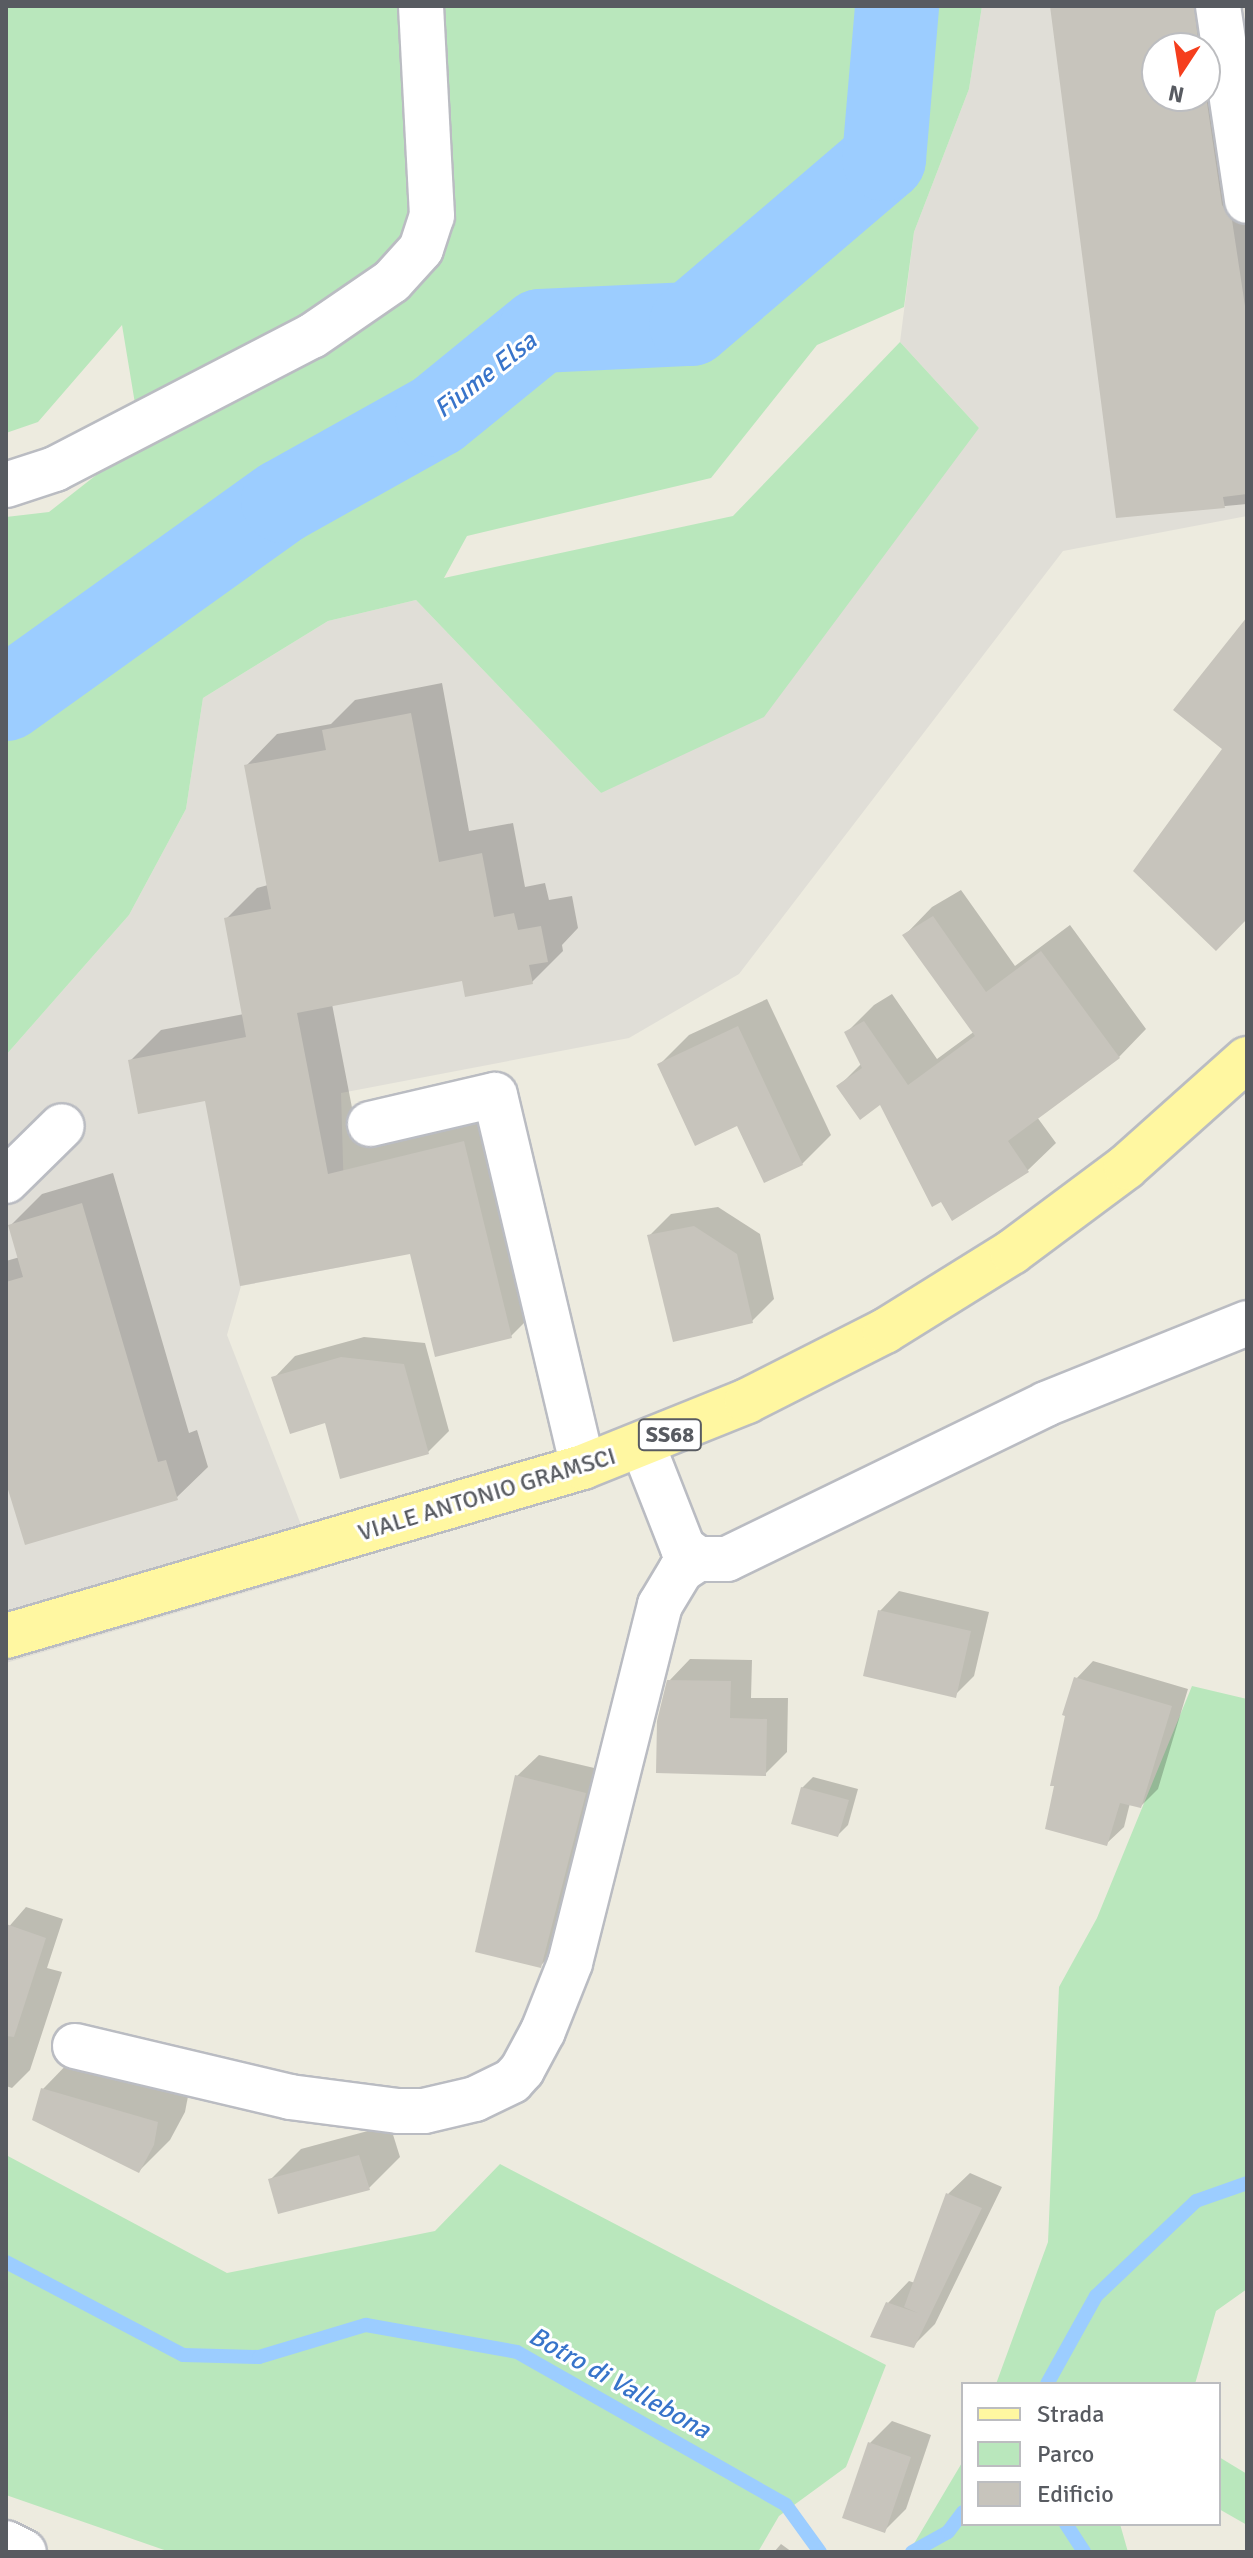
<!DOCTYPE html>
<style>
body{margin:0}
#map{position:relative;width:1253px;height:2558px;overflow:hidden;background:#edebdf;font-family:Signika,sans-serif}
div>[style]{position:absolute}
.industrial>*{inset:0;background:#e0ded7}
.green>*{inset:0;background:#b9e7bc}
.shadow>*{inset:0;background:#0003}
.stream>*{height:14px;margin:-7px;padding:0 7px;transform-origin:7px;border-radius:7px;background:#9ccdff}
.river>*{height:84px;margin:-42px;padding:0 42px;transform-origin:42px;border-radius:42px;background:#9ccdff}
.building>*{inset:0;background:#c7c4bc}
.roads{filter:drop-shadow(2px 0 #babcc2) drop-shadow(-2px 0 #babcc2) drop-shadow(0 2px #babcc2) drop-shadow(0 -2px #babcc2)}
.minor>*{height:44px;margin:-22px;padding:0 22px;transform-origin:22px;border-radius:22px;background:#fff}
.major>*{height:44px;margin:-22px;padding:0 22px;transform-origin:22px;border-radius:22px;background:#fff7a1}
span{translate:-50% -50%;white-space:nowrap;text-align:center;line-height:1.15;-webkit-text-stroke:6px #fff;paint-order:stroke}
.shield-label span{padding:2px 6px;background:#fff;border:2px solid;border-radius:6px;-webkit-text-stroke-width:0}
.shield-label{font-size:22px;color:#585b61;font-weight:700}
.street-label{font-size:24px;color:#585b61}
.water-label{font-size:26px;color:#3874ca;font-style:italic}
.frame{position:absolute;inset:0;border:8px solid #585b61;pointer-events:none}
.legend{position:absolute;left:961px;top:2382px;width:260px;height:144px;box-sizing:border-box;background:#fff;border:2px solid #bcbdc0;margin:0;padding:10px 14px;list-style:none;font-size:24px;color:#585b61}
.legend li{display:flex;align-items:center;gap:16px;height:40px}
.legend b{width:40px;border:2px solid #bcbdc0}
.north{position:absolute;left:1141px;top:32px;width:80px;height:80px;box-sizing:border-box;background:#fff;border:2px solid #bcbdc0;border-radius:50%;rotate:192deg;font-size:22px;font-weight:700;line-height:32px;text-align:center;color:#585b61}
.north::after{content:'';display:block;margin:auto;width:28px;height:36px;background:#f53e1d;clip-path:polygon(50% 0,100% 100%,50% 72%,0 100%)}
</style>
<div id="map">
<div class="industrial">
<div style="clip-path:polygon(evenodd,982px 6px,1247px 6px,1247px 516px,1063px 551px,739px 974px,629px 1038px,341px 1093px,346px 1266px,241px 1286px,227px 1335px,319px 1571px,6px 1663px,6px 1055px,129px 915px,186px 809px,203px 698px,328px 621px,416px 600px,601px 793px,979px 428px,900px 342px,914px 232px,969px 89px,982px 6px,1157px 48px,1205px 48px,1205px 96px,1157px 96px,1157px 48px)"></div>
</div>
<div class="green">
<div style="clip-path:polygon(6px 6px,982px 6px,969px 89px,914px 232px,904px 307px,817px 345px,711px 478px,467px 536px,444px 578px,733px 516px,900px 342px,979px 428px,764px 717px,601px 793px,416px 600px,328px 621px,203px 698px,186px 809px,129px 915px,6px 1055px,6px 517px,49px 512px,141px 440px,122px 325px,38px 422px,6px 433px)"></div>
<div style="clip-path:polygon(1192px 1686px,1247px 1699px,1247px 2289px,1216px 2311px,1195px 2384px,996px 2384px,1048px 2242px,1059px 1987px,1097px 1918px)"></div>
<div style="clip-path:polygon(6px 2155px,227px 2273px,435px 2231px,500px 2164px,886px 2365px,846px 2467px,779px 2516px,758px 2552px,170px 2552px,6px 2495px)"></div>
<div style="clip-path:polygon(1219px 2457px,1247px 2474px,1247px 2525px,1219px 2509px)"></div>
<div style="clip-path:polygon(963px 2461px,963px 2524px,1120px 2524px,1128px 2552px,909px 2552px)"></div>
</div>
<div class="shadow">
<div style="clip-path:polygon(evenodd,1052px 6px,1227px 6px,1247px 140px,1247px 504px,1118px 516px,1052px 6px,1157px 48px,1205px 48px,1205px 96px,1157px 96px,1157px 48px)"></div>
<div style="clip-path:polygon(442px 683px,469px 831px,513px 823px,525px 887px,545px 883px,549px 900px,572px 896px,578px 928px,562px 945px,563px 951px,532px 982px,464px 979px,332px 1004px,359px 1144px,495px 1111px,542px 1305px,511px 1336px,411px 1252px,206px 1099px,130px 1061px,161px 1030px,244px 1014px,226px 919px,257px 888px,268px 885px,246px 766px,277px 734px,331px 724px,355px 700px)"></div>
<div style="clip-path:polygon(961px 890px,1015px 966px,1070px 925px,1146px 1029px,1119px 1057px,1037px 1117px,1056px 1143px,1028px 1170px,953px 1218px,881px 1102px,839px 1086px,862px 1063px,846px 1033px,874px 1005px,892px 994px,937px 1059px,975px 1031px,905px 935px,932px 907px)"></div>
<div style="clip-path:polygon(767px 999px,831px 1135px,802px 1164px,660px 1064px,689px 1035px)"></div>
<div style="clip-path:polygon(113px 1173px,189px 1433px,197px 1430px,208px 1467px,176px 1498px,6px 1476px,6px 1261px,20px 1257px,10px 1226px,42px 1194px)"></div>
<div style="clip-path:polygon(718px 1207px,760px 1234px,774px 1299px,752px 1321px,649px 1236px,671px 1214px)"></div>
<div style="clip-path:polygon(364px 1337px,425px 1343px,449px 1431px,427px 1453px,326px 1420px,274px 1378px,295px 1356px)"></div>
<div style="clip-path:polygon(899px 1591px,989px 1612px,974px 1676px,955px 1695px,880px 1611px)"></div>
<div style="clip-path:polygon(690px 1659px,752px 1660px,751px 1698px,788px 1698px,787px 1752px,765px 1774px,669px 1681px)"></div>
<div style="clip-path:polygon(1093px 1661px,1188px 1689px,1158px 1789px,1141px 1806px,1130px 1803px,1124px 1827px,1106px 1844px,1067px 1715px,1076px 1679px)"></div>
<div style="clip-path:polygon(539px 1755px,607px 1771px,562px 1945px,540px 1966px,517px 1776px)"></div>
<div style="clip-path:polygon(813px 1777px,858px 1789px,848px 1825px,838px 1835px,802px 1788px)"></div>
<div style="clip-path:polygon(26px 1907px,63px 1919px,47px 1968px,62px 1972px,30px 2070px,12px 2088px,6px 2086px,6px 1930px)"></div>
<div style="clip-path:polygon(74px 2057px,189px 2091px,185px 2112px,170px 2140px,139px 2171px,43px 2089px)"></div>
<div style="clip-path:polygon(390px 2125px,400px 2157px,369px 2188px,270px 2180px,301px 2149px)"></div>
<div style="clip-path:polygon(970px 2173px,1002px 2187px,935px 2324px,913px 2346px,888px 2303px,909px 2281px,915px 2283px,948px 2194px)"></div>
<div style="clip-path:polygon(892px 2421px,931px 2435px,906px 2509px,884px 2531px,870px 2443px)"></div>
<div style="clip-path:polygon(781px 2544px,792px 2552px,774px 2552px)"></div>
</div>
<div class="stream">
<div style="left:6px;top:2262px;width:200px;rotate:27.7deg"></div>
<div style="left:183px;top:2355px;width:76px;rotate:1.5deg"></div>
<div style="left:259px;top:2357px;width:112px;rotate:-16.7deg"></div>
<div style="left:366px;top:2325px;width:153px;rotate:10.1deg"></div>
<div style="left:517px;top:2352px;width:309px;rotate:29.6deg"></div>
<div style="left:786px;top:2505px;width:58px;rotate:54.1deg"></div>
<div style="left:1047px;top:2384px;width:101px;rotate:-60.9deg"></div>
<div style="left:1096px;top:2296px;width:138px;rotate:-43.5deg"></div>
<div style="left:1196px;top:2201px;width:54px;rotate:-19.4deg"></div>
<div style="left:1066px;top:2524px;width:33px;rotate:57deg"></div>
<div style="left:912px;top:2552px;width:41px;rotate:-29.1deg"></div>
<div style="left:948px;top:2532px;width:25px;rotate:-53deg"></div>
</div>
<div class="river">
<div style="left:6px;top:699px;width:340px;rotate:-35.6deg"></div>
<div style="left:283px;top:501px;width:176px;rotate:-29.2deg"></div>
<div style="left:437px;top:415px;width:133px;rotate:-39.2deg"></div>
<div style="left:540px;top:331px;width:151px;rotate:-2.7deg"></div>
<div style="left:691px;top:324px;width:254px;rotate:-40.5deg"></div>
<div style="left:884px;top:159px;width:154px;rotate:-85.1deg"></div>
</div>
<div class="building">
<div style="clip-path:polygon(1050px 6px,1194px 6px,1199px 48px,1157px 48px,1157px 96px,1205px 96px,1205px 89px,1222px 205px,1232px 220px,1247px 319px,1247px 494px,1223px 497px,1225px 508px,1116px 518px)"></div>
<div style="clip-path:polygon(1247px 617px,1247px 919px,1216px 951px,1133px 871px,1222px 749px,1173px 710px)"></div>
<div style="clip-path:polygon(411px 713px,439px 862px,482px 853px,494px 917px,514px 913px,518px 930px,541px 926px,548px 962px,529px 965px,533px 984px,465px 997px,462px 981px,297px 1013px,328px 1174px,464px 1141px,512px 1338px,435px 1357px,410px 1254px,240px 1286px,205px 1101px,138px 1114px,128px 1060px,246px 1037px,224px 918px,271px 909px,244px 765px,326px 750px,322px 730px)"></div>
<div style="clip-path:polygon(933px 916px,986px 992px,1041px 951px,1120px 1058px,1008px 1141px,1029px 1172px,952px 1221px,941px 1202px,932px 1207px,880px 1105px,860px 1120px,836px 1086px,862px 1068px,844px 1032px,864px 1021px,908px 1085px,975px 1036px,902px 935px)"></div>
<div style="clip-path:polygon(738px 1026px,803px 1165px,764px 1183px,737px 1126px,695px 1146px,657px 1064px)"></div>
<div style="clip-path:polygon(82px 1203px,158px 1462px,166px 1460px,178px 1500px,25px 1545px,6px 1483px,6px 1282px,23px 1277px,8px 1225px)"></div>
<div style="clip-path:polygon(694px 1226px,737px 1254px,753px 1323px,673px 1342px,647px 1235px)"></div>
<div style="clip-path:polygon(341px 1357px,404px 1364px,429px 1454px,340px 1479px,325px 1423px,290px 1434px,271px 1377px)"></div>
<div style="clip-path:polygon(878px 1610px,971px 1631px,956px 1698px,863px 1676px)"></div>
<div style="clip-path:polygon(1074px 1677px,1172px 1706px,1141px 1808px,1120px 1803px,1107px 1846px,1045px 1829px,1054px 1786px,1050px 1786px,1065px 1716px,1062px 1715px)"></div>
<div style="clip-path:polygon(667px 1680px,731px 1681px,730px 1718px,767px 1719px,766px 1776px,656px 1773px,657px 1721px)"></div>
<div style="clip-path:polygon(515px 1775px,586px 1793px,541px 1968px,475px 1952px)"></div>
<div style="clip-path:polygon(801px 1787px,849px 1800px,838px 1837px,791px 1824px)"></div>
<div style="clip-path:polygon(6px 1924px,46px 1938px,14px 2037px,6px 2036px)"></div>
<div style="clip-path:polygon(41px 2088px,158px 2122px,154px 2145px,139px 2173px,32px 2120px)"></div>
<div style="clip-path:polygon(359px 2155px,370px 2190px,278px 2214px,268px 2179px)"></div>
<div style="clip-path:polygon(946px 2193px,982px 2208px,914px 2348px,870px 2337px,886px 2302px,918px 2313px,904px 2307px)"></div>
<div style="clip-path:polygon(868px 2442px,911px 2457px,885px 2533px,842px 2518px)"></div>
</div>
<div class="roads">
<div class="minor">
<div style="left:1218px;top:6px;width:197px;rotate:81.5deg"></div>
<div style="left:6px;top:485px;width:52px;rotate:-18.1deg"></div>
<div style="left:55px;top:469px;width:289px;rotate:-27.4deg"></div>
<div style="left:312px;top:336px;width:97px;rotate:-34.5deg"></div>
<div style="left:392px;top:281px;width:43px;rotate:-47.8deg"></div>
<div style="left:421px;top:249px;width:35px;rotate:-72deg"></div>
<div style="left:432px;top:216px;width:210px;rotate:-93deg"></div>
<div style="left:370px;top:1124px;width:128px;rotate:-13.1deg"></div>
<div style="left:495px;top:1095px;width:382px;rotate:76.7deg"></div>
<div style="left:6px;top:1181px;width:78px;rotate:-44.5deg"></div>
<div style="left:643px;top:1446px;width:110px;rotate:68.6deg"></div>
<div style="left:683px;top:1548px;width:19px;rotate:36deg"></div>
<div style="left:698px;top:1559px;width:29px"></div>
<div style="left:727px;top:1559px;width:355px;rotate:-25.9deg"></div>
<div style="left:1046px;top:1404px;width:217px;rotate:-21.9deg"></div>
<div style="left:75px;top:2046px;width:221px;rotate:13.3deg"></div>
<div style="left:290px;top:2097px;width:109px;rotate:7.4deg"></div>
<div style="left:398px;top:2111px;width:26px"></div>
<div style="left:424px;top:2111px;width:52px;rotate:-13.2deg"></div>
<div style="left:475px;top:2099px;width:41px;rotate:-25.9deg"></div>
<div style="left:512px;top:2081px;width:15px;rotate:-48deg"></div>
<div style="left:522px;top:2070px;width:44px;rotate:-61.7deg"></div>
<div style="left:543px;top:2031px;width:73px;rotate:-68.3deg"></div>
<div style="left:570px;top:1963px;width:369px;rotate:-75.9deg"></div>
<div style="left:660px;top:1605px;width:41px;rotate:-59deg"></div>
<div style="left:681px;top:1570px;width:20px;rotate:-33deg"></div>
<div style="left:6px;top:2543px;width:20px;rotate:27deg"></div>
</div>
<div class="major">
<div style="left:6px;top:1636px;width:601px;rotate:-16.33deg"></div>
<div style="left:583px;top:1467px;width:177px;rotate:-21.9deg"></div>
<div style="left:747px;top:1401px;width:155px;rotate:-26.9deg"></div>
<div style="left:885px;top:1331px;width:150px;rotate:-31.9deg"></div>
<div style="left:1012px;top:1252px;width:142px;rotate:-36.7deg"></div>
<div style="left:1126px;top:1167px;width:162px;rotate:-41.8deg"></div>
</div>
</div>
<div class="shield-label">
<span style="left:670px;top:1435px">SS68</span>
</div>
<div class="street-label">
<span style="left:487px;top:1495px;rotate:-17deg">VIALE ANTONIO GRAMSCI</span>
</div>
<div class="water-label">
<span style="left:486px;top:376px;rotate:-38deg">Fiume Elsa</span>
<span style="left:619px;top:2384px;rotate:29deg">Botro di Vallebona</span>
</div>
<div class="frame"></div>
<ul class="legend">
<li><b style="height:10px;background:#fff7a1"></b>Strada</li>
<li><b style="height:22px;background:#b9e7bc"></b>Parco</li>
<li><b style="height:22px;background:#c7c4bc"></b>Edificio</li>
</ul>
<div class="north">N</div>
</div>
